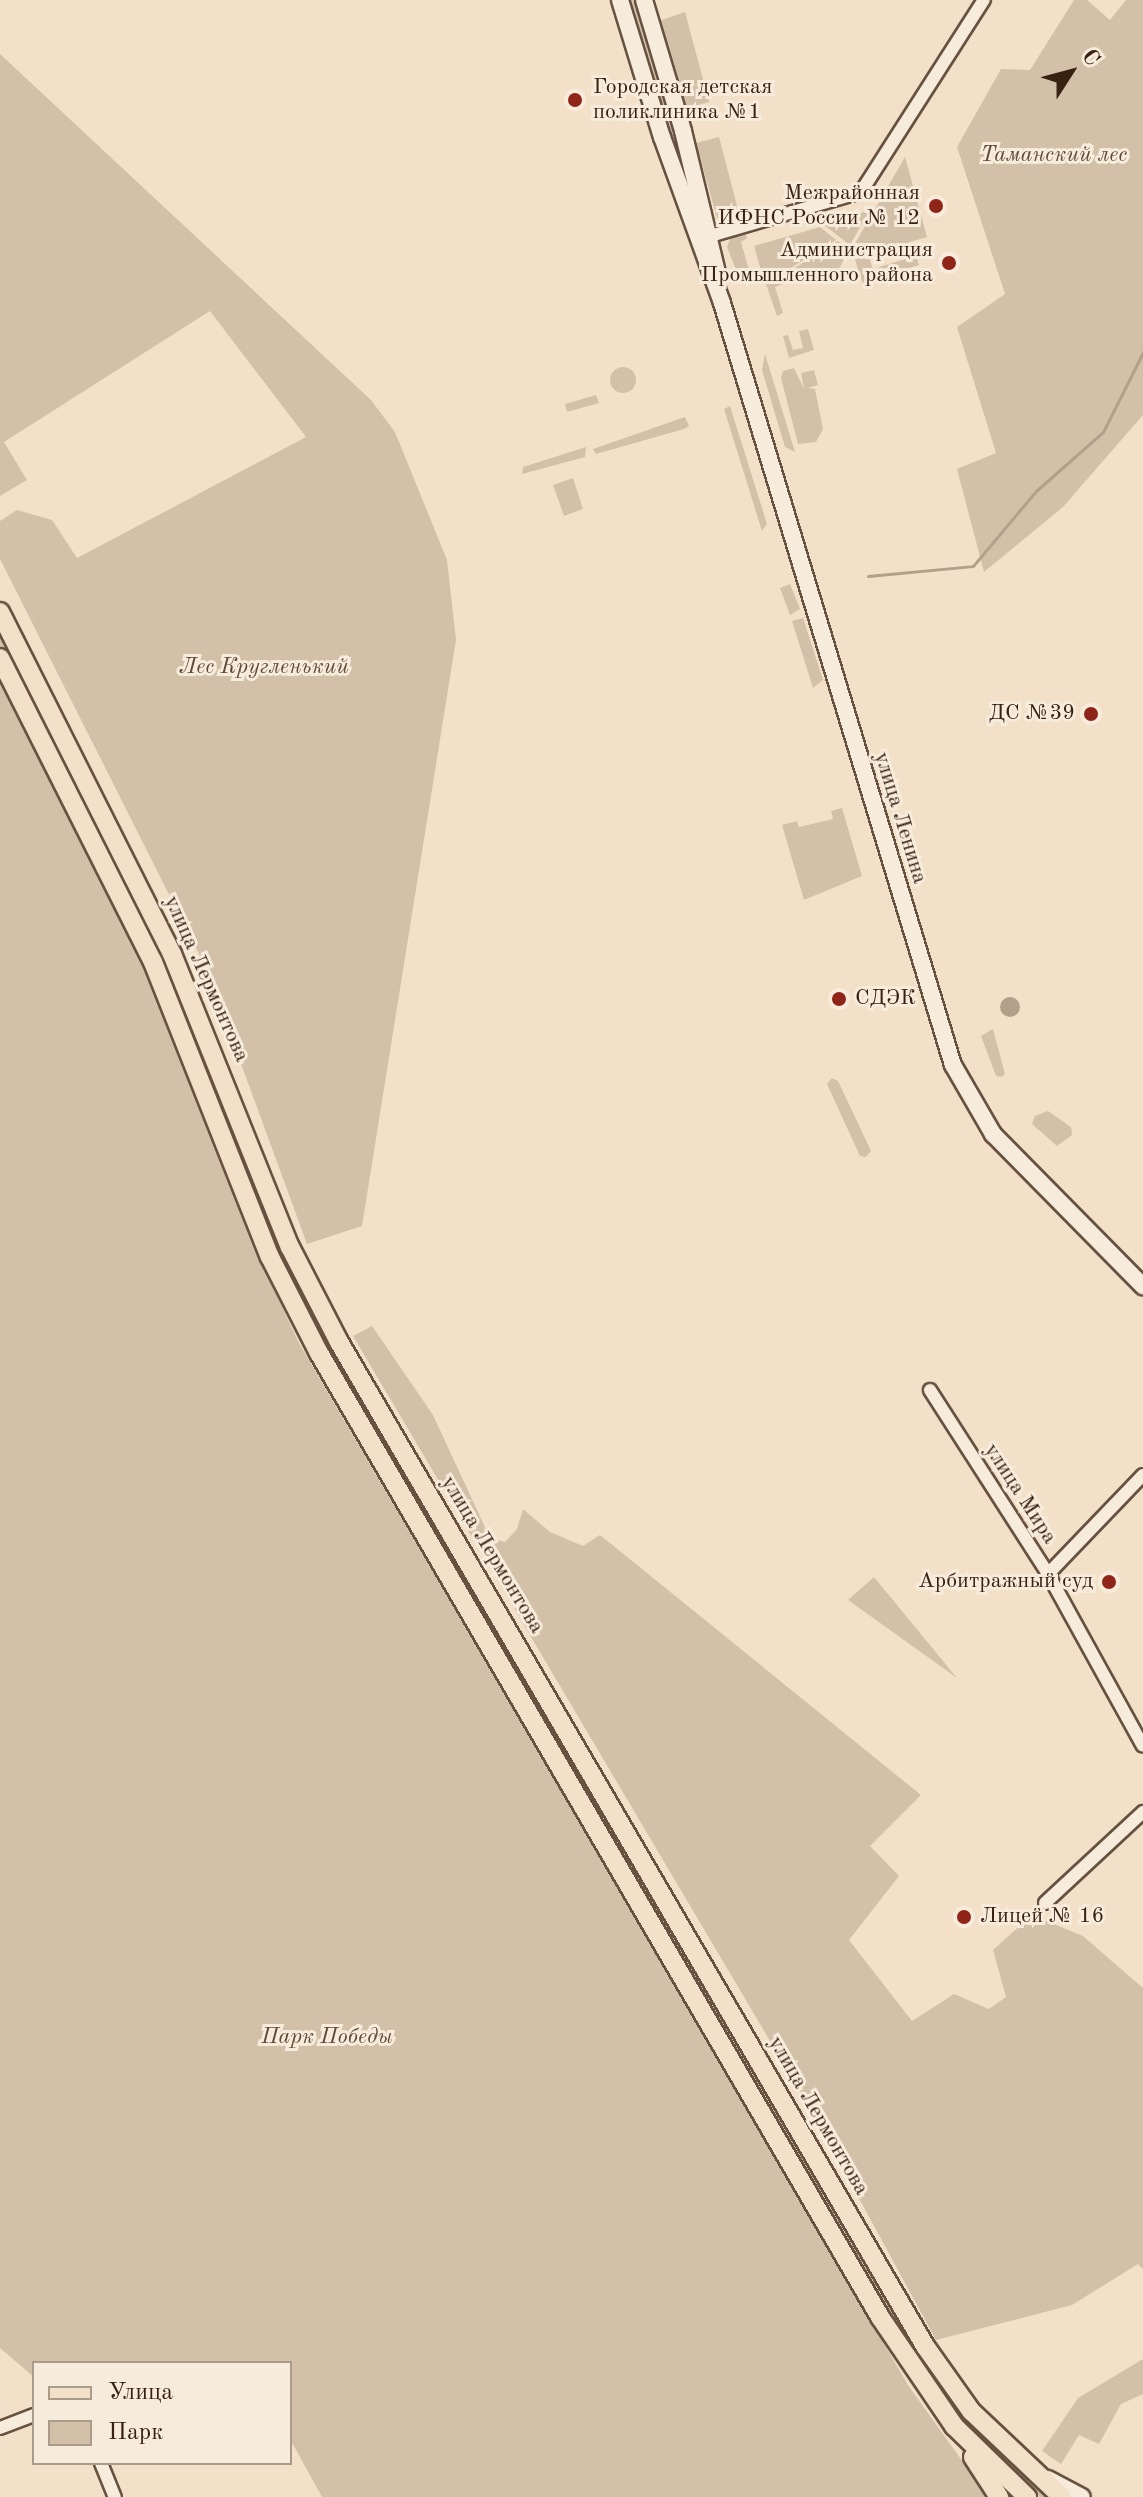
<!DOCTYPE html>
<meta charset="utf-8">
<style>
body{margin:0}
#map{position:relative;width:1143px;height:2497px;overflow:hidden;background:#f2e1c8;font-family:"Old Standard TT",serif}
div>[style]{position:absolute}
.green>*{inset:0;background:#d3c0a9}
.round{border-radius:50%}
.water>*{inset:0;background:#b3a08a}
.stream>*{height:3px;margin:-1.5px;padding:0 1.5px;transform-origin:1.5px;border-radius:1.5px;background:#b3a08a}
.roads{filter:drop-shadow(2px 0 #675140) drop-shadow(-2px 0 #675140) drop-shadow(0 2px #675140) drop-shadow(0 -2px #675140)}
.minor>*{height:12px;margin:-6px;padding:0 6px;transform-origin:6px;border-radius:6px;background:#f7ecdb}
.secondary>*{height:16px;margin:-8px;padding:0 8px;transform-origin:8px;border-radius:8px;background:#f7ecdb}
.primary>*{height:18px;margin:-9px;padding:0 9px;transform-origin:9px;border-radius:9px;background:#f2e1c8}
.dots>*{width:22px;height:22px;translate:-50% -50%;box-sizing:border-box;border:4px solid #f7ecdb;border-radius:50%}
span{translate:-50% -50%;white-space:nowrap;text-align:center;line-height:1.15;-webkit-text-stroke:6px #f7ecdb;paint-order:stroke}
.poi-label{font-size:22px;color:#392112}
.left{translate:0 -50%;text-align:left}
.right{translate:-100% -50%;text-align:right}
.park-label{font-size:22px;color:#604938;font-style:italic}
.street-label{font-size:22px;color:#392112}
.legend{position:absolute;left:32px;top:2361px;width:260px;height:104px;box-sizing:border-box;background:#f7ecdb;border:2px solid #ab9b8b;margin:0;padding:10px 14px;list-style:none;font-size:24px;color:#392112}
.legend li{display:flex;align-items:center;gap:16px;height:40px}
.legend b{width:40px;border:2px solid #ab9b8b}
.north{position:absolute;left:1031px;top:32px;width:80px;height:80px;-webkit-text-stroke:6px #f7ecdb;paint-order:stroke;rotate:54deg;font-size:22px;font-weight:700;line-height:32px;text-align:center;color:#392112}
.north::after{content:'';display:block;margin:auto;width:28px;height:36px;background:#392112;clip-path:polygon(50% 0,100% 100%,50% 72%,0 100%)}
</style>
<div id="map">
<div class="green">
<div style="clip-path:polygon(628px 0,636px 0,687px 180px,682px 180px)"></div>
<div style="clip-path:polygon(1074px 0,1087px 0,1110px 20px,1126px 0,1143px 0,1143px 415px,1063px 507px,984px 572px,957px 469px,996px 453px,957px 327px,1005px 294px,957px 147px,1001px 69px,1030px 70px)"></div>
<div style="clip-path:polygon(685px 12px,709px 102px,684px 109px,659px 21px)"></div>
<div style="clip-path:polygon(0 54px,371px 400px,395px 432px,447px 560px,456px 640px,362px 1226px,307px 1244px,206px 968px,0 559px,0 521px,17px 510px,52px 520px,77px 558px,306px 437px,210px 311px,4px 442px,27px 480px,0 496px)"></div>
<div style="clip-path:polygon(719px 137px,741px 221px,728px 223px,717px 218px,696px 143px)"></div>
<div style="clip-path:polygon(905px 157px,927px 237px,876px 252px,853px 247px)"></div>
<div style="clip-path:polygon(870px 210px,850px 245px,824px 225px)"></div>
<div style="clip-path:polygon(820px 227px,836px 240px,784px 272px,762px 274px,754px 246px)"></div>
<div style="clip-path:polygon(745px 232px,747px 238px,741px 242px,749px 270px,740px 273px,742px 285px,727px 247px,731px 237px)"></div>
<div style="clip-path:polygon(838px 241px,849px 249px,839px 269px,801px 281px,797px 275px,787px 278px,785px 274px)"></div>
<div style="clip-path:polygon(852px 250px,868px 253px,876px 281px,863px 285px)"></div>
<div style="clip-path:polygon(916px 256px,919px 265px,882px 276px,879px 267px)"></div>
<div style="clip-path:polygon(783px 278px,785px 283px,775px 287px,783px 313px,777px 316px,766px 284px)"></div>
<div style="clip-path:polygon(808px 329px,814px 350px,789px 358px,783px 336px,788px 335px,793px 350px,803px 348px,799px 331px)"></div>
<div style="clip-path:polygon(765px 354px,795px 452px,785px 447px,762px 370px)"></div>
<div class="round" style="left:610px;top:367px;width:26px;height:26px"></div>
<div style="clip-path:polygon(794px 368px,804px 389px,801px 373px,814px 370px,818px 385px,808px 388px,815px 389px,823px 429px,816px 442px,798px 444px,781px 378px,783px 371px)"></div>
<div style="clip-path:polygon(596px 395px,599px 403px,567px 412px,565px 404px)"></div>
<div style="clip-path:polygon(730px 406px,767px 524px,762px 531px,724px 409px)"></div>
<div style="clip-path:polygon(685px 417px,689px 426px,684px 429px,596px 454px,593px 449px)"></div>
<div style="clip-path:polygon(586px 447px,585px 457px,522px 474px,523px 467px)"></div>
<div style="clip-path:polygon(573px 478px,583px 509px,564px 516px,553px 485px)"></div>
<div style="clip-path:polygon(790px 584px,800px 609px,790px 615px,780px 588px)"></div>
<div style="clip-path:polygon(803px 618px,823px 680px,813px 688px,792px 621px)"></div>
<div style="clip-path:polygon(0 630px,160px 949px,158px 951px,0 645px)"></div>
<div style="clip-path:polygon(0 684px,147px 970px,253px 1245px,299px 1343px,908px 2385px,988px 2497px,322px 2497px,290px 2439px,290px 2363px,34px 2363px,34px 2377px,0 2348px)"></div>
<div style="clip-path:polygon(842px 808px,862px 876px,804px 900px,782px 825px,797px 821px,799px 827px,833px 819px,831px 811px)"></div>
<div style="clip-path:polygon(164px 963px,167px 963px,299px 1288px,276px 1253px)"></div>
<div style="clip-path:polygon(993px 1029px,1005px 1074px,1002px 1077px,996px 1076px,981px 1036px)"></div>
<div style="clip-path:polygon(832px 1078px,838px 1081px,871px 1151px,866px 1157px,860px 1156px,827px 1084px)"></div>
<div style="clip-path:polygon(1048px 1111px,1071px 1127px,1072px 1135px,1057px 1146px,1032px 1124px,1035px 1116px)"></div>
<div style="clip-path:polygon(308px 1303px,598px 1802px,596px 1807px,302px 1306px)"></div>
<div style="clip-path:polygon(372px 1326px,433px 1415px,490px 1538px,505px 1542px,517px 1529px,523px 1509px,550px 1532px,583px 1546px,600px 1535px,921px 1795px,870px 1846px,899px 1876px,849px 1940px,912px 2021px,954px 1994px,989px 2009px,1006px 1997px,993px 1950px,1032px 1915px,1083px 1936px,1143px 1988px,1143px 2269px,1138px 2264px,1072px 2305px,936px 2340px,812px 2112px,353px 1336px)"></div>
<div style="clip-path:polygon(874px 1577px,957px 1678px,848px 1600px)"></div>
<div style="clip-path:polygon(604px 1815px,917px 2350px,965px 2416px,1051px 2497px,1040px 2497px,960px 2420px,887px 2312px,600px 1817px)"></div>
<div style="clip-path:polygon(1143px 2359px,1143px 2394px,1121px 2404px,1099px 2444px,1079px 2435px,1061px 2464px,1042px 2451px,1078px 2398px)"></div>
</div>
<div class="water">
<div class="round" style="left:1000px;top:997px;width:20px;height:20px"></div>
</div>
<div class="stream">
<div style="left:868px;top:576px;width:105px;rotate:-5.4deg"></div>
<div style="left:973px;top:566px;width:98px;rotate:-50deg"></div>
<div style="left:1036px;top:491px;width:89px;rotate:-41.4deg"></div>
<div style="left:1103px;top:432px;width:89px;rotate:-63.4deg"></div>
</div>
<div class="roads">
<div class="minor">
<div style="left:703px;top:238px;width:165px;rotate:-16.2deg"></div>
<div style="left:861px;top:192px;width:228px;rotate:-57.4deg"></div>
<div style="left:930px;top:1390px;width:219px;rotate:57.3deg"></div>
<div style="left:1048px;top:1574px;width:196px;rotate:61.1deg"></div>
<div style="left:1048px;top:1574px;width:137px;rotate:-46.2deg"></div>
<div style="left:1045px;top:1903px;width:134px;rotate:-42.9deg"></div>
<div style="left:0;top:2428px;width:36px;rotate:-21deg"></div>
<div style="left:101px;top:2463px;width:37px;rotate:68deg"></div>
</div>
<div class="secondary">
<div style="left:620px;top:0;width:143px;rotate:73deg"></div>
<div style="left:662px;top:137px;width:177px;rotate:70.1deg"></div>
<div style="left:722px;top:303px;width:796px;rotate:73.14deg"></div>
<div style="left:953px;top:1065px;width:80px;rotate:59.9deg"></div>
<div style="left:993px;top:1134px;width:214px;rotate:45.4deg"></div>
<div style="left:644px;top:0;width:137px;rotate:73.4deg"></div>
<div style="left:683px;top:131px;width:146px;rotate:76.5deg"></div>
<div style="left:1048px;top:2479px;width:38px;rotate:28deg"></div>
</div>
<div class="primary">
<div style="left:0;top:612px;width:383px;rotate:63.3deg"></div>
<div style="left:172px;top:954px;width:316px;rotate:68.1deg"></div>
<div style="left:290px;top:1247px;width:107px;rotate:62.7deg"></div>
<div style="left:339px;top:1342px;width:1163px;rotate:59.73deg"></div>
<div style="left:925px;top:2346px;width:80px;rotate:54.7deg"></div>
<div style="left:971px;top:2411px;width:125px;rotate:43.4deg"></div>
<div style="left:0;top:658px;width:340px;rotate:63.3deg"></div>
<div style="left:153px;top:962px;width:317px;rotate:68.4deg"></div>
<div style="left:270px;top:1257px;width:108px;rotate:63deg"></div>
<div style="left:319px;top:1353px;width:1115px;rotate:59.8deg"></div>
<div style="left:880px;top:2317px;width:132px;rotate:55.8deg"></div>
<div style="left:954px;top:2426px;width:102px;rotate:44.2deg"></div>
<div style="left:973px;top:2457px;width:48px;rotate:57deg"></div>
</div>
</div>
<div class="dots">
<div style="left:575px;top:100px;background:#8f2418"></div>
<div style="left:936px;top:206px;background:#8f2418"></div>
<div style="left:949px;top:263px;background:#8f2418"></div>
<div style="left:1091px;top:714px;background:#8f2418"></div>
<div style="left:839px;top:999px;background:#8f2418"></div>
<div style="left:1109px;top:1582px;background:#8f2418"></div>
<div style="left:964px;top:1917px;background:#8f2418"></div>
</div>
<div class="poi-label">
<span class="left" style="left:593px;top:100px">Городская детская<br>поликлиника №1</span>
<span class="right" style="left:920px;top:206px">Межрайонная<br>ИФНС России № 12</span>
<span class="right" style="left:933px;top:263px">Администрация<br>Промышленного района</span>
<span class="right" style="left:1075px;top:714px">ДС №39</span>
<span class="left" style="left:855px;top:999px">СДЭК</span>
<span class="right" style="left:1093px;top:1582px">Арбитражный суд</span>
<span class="left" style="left:980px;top:1917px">Лицей № 16</span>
</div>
<div class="park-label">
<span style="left:1054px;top:156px">Таманский лес</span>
<span style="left:264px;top:668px">Лес Кругленький</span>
<span style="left:327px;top:2038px">Парк Победы</span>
</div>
<div class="street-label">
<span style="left:900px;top:818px;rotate:73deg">улица Ленина</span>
<span style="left:206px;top:979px;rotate:66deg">улица Лермонтова</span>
<span style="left:1020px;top:1494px;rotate:57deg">улица Мира</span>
<span style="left:492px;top:1555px;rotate:59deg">улица Лермонтова</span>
<span style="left:818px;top:2116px;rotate:60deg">улица Лермонтова</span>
</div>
<ul class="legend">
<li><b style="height:10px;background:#f2e1c8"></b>Улица</li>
<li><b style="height:22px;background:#d3c0a9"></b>Парк</li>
</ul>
<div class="north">С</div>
</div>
